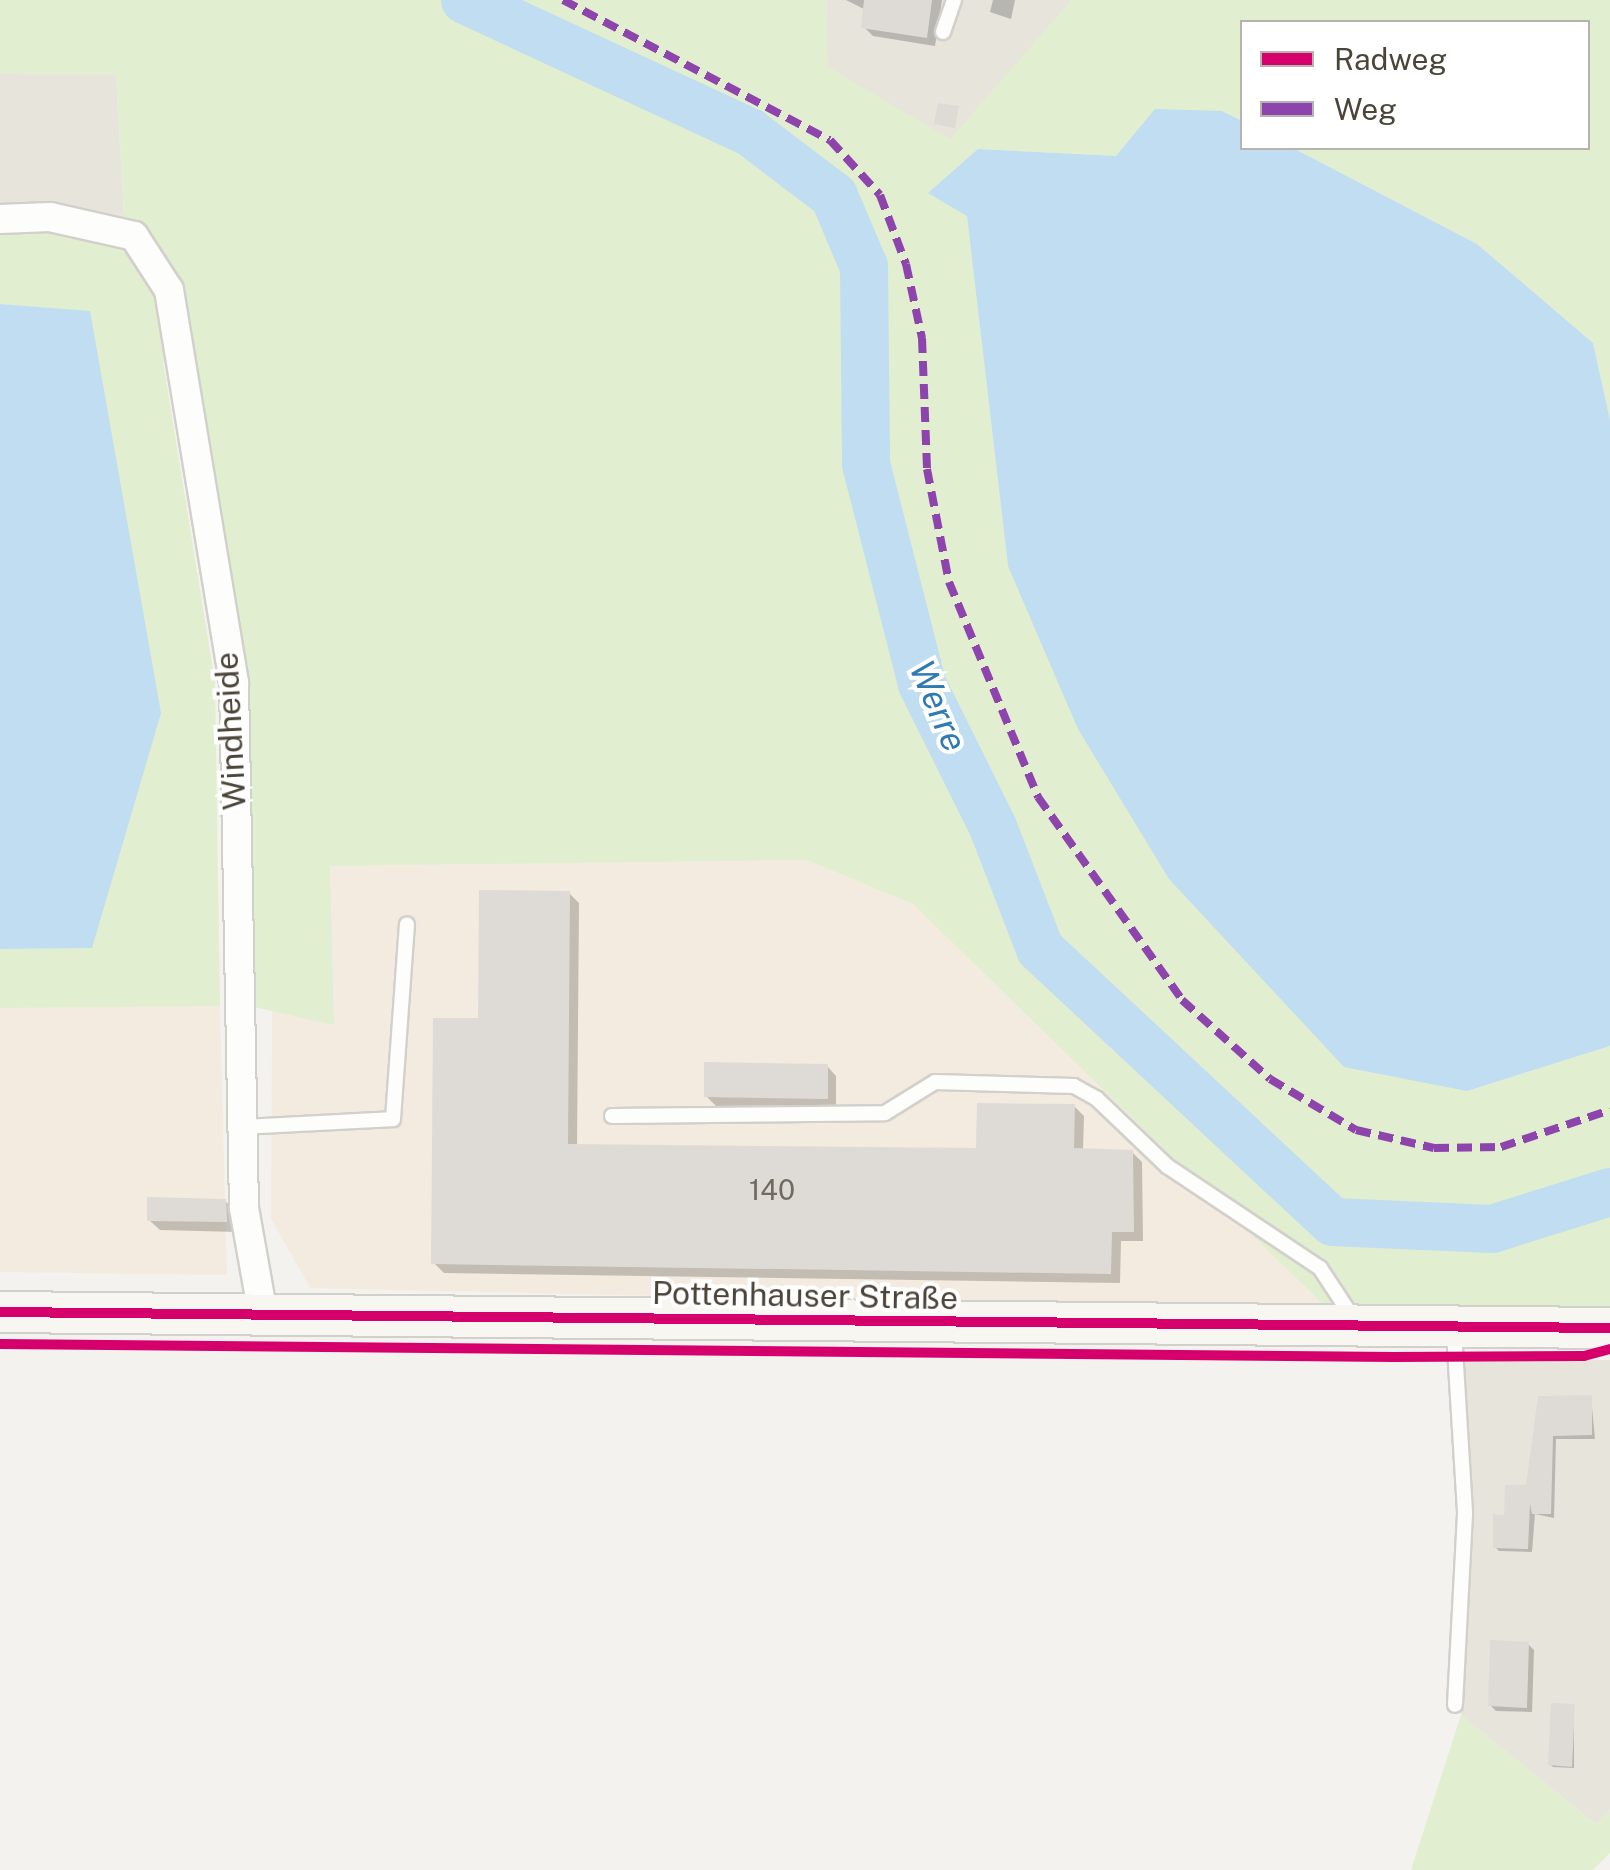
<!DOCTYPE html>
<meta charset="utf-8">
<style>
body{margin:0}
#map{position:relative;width:1610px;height:1870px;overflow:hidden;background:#f4f2ee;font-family:"Public Sans",sans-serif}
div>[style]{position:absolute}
.residential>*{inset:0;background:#e7e4dc}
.commercial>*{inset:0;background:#f3ebdf}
.green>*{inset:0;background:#e1eecf}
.water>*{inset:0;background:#c0ddf1}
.shadow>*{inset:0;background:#0003}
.river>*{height:48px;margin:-24px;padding:0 24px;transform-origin:24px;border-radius:24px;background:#c0ddf1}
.building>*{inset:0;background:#dedbd6}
.roads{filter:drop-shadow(2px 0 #d2d0cb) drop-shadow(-2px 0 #d2d0cb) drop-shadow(0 2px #d2d0cb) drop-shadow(0 -2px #d2d0cb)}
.lane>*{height:14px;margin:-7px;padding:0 7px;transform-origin:7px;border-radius:7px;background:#fdfdfc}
.street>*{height:28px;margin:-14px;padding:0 14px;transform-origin:14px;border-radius:14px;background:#fdfdfc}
.secondary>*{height:40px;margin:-20px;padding:0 20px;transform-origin:20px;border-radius:20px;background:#f7f6f1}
.quiet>*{height:8px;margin-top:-4px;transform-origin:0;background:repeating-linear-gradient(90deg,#8e44ad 0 15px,transparent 0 23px)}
.cycleway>*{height:10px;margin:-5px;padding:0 5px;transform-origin:5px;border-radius:5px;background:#d6006c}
span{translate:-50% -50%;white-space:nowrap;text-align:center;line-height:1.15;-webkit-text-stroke:8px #fff;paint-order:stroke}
.number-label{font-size:28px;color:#706a61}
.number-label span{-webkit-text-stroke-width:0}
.street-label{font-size:32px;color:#4b4439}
.water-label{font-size:35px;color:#2e7ab2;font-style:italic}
.legend{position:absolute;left:1240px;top:20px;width:350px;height:130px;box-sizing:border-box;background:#fff;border:2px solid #b7b4b0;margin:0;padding:12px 18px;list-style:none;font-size:30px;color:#4b4439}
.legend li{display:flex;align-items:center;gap:20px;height:50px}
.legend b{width:50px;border:2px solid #b7b4b0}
</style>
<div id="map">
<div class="residential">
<div style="clip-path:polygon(826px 0,1072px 0,950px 140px,827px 67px)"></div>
<div style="clip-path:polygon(0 74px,116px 74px,124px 215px,0 203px)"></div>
<div style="clip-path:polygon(1610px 1360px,1610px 1810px,1596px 1824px,1461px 1715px,1459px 1361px)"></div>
</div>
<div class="commercial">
<div style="clip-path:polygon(807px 860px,913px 904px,1330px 1311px,310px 1288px,271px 1219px,272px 1011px,334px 1024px,330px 866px)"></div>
<div style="clip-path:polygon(220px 1006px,227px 1275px,0 1272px,0 1008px)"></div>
</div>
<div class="green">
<div style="clip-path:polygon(0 0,826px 0,828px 67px,950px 139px,1072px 0,1610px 0,1610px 420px,1593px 343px,1477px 244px,1293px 148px,1588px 148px,1588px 22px,1242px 22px,1242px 121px,1222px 111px,1116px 156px,978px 149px,967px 215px,1008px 566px,1467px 1091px,1610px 1046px,1610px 1312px,1330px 1311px,913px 904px,807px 860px,330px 866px,334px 1025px,249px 1006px,249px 676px,193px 350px,163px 361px,215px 682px,220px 1006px,0 1008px,0 949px,92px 948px,90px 312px,0 304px,0 203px,124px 215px,116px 75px,0 74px)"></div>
<div style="clip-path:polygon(1461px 1715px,1596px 1824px,1610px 1810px,1610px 1853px,1593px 1870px,1411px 1870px)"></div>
</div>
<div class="water">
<div style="clip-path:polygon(1155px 109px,1222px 111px,1242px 121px,1242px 148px,1293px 148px,1477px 244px,1593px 343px,1610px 420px,1610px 1046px,1467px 1091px,1344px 1067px,1169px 879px,1078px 729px,1008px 566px,967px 216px,928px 193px,978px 149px,1116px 156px)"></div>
<div style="clip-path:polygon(0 304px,90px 311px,161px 713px,92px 948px,0 949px)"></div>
</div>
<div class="shadow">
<div style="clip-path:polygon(846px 0,942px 0,935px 46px,873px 36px,864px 27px,866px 10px)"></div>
<div style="clip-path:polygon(993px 0,1015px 0,1011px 19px,990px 12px)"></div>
<div style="clip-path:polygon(569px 893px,579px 903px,577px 1147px,979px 1150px,1074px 1106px,1084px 1116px,1083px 1151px,1132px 1152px,1142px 1162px,1143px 1241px,1121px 1241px,1120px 1283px,444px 1273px,434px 1263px,480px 1021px)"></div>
<div style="clip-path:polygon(827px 1066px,836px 1076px,836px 1107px,716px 1106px,706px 1096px)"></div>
<div style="clip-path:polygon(225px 1201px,236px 1211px,237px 1232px,160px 1230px,149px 1220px)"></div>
<div style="clip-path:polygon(1591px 1397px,1595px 1439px,1556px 1439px,1554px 1518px,1535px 1514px,1532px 1552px,1499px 1551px,1495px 1547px,1507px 1517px,1528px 1488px,1540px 1398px)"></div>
<div style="clip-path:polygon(1528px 1644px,1534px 1650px,1532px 1712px,1496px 1711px,1490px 1705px)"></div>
<div style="clip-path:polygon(1574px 1707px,1574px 1768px,1553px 1767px,1550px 1764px)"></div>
</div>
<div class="river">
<div style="left:465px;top:0;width:315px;rotate:24.9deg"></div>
<div style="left:751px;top:133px;width:104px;rotate:37.2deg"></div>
<div style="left:834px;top:196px;width:77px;rotate:67.1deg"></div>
<div style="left:864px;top:267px;width:197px;rotate:89.4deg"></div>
<div style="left:866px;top:464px;width:227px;rotate:75.7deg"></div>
<div style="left:922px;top:684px;width:160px;rotate:63.6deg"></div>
<div style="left:993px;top:827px;width:131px;rotate:68.9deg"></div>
<div style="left:1040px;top:949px;width:400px;rotate:43deg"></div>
<div style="left:1333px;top:1222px;width:159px;rotate:2.5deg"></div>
<div style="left:1492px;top:1229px;width:124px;rotate:-17.4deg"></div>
</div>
<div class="building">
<div style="clip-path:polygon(864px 0,932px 0,927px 38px,861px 28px)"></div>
<div style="clip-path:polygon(938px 103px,959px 106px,955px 128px,934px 124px)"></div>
<div style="clip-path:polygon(479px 890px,570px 891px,568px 1144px,976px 1148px,977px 1103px,1075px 1104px,1074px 1148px,1133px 1150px,1134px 1232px,1112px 1232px,1111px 1274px,431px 1264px,433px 1018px,478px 1018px)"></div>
<div style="clip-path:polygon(704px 1062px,828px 1064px,828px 1099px,704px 1097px)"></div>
<div style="clip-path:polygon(147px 1197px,226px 1199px,227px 1222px,147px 1221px)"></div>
<div style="clip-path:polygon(1592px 1395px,1592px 1435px,1553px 1436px,1551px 1514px,1532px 1514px,1530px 1504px,1528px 1549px,1493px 1548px,1493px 1514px,1504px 1515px,1505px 1485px,1526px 1485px,1538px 1396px)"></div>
<div style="clip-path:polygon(1490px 1640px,1529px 1642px,1527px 1708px,1488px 1706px)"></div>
<div style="clip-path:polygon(1551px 1703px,1575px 1704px,1572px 1767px,1548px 1765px)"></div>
</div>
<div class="roads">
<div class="lane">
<div style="left:943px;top:32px;width:34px;rotate:-71deg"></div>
<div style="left:612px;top:1116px;width:273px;rotate:-0.6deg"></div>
<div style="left:885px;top:1113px;width:59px;rotate:-31.8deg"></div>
<div style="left:935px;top:1082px;width:139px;rotate:1.6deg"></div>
<div style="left:1074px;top:1086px;width:26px;rotate:29deg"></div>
<div style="left:1097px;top:1099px;width:97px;rotate:43.7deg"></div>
<div style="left:1167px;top:1166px;width:184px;rotate:33.7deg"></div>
<div style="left:1320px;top:1268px;width:64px;rotate:56.6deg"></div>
<div style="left:242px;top:1127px;width:151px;rotate:-3deg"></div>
<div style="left:393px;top:1119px;width:195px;rotate:-85.9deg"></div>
<div style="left:1454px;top:1332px;width:182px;rotate:86.5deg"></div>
<div style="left:1465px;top:1514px;width:191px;rotate:93deg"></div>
</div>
<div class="street">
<div style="left:0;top:219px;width:50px;rotate:-2.3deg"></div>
<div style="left:50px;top:217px;width:86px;rotate:12.7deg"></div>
<div style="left:134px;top:236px;width:64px;rotate:57.1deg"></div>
<div style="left:169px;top:290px;width:398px;rotate:80.6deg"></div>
<div style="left:234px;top:683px;width:525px;rotate:88.91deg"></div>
<div style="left:244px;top:1208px;width:109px;rotate:79.9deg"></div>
</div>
<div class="secondary">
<div style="left:0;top:1312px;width:1610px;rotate:0.57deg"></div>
</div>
</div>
<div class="quiet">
<div style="left:563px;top:0;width:301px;rotate:27.7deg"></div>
<div style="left:830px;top:140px;width:74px;rotate:47.7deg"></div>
<div style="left:880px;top:195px;width:74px;rotate:69.4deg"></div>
<div style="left:906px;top:264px;width:76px;rotate:77.8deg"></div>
<div style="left:922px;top:338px;width:131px;rotate:87.8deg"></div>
<div style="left:927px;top:469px;width:115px;rotate:79deg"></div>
<div style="left:949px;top:582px;width:233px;rotate:67.5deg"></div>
<div style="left:1038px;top:797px;width:249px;rotate:54.6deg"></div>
<div style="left:1182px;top:1000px;width:118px;rotate:41.9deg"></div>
<div style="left:1270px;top:1079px;width:100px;rotate:30.7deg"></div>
<div style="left:1356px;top:1130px;width:80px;rotate:13deg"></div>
<div style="left:1434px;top:1148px;width:67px;rotate:-0.9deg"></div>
<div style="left:1501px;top:1147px;width:115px;rotate:-18.7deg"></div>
</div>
<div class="cycleway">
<div style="left:0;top:1312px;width:1610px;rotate:0.57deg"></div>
<div style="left:0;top:1344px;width:1393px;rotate:0.53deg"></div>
<div style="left:1393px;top:1357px;width:191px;rotate:-0.3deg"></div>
<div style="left:1584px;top:1356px;width:27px;rotate:-15deg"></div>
</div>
<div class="number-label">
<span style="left:772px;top:1190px">140</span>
</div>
<div class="street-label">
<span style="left:231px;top:731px;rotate:-93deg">Windheide</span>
<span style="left:805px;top:1296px;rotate:1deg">Pottenhauser Straße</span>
</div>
<div class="water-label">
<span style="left:938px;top:706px;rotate:67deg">Werre</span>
</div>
<ul class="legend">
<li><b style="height:12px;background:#d6006c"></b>Radweg</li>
<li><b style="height:12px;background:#8e44ad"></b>Weg</li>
</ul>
</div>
